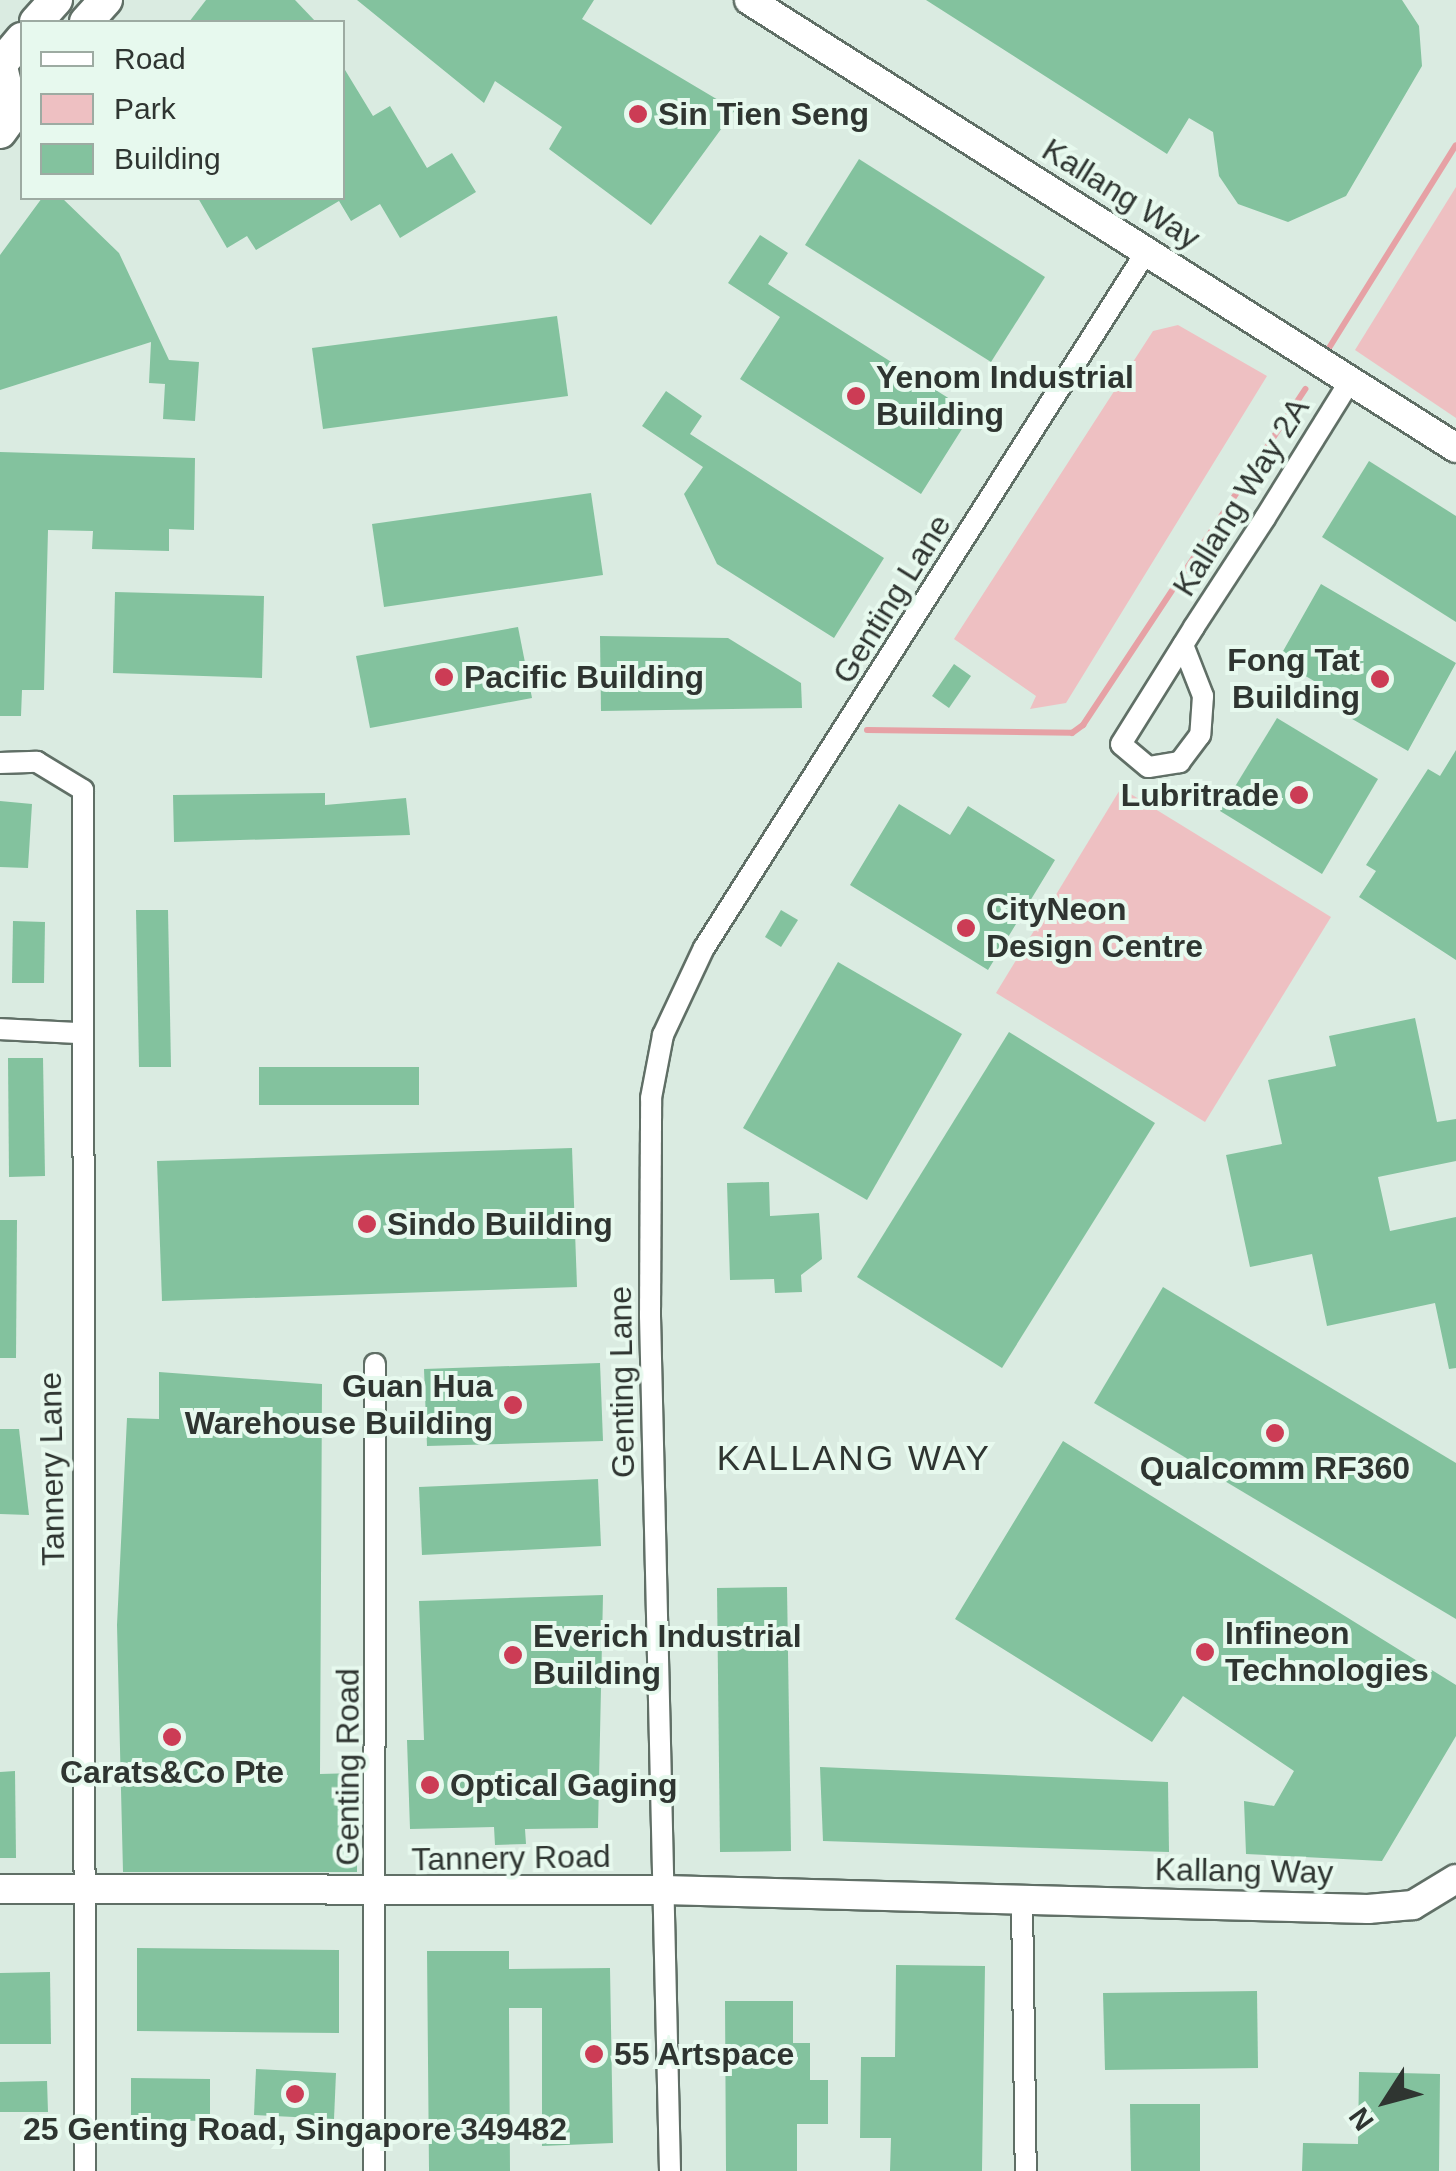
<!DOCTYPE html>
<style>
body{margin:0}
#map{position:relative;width:1456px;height:2171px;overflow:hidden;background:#daebe1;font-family:Helvetica,sans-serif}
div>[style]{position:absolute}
.green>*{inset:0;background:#eec0c2}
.stream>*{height:6px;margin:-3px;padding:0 3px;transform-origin:3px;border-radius:3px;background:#e6a1a5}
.building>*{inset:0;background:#83c29e}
.roads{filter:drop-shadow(2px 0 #606f66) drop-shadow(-2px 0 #606f66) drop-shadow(0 2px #606f66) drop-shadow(0 -2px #606f66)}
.street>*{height:20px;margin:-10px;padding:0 10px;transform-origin:10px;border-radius:10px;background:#fff}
.secondary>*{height:28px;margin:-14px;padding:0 14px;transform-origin:14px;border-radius:14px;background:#fff}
.primary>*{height:32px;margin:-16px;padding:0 16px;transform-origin:16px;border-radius:16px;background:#fff}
.dots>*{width:28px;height:28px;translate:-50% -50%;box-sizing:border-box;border:5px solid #e7f9ee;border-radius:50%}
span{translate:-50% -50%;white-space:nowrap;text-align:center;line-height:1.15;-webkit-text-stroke:8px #e7f9ee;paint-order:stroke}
.poi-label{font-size:32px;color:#2f3531;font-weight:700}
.left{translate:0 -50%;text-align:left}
.right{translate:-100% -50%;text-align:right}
.street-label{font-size:32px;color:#2f3531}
.neighbourhood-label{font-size:35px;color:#2f3531;letter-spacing:2.5px}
.legend{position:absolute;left:20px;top:20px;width:325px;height:180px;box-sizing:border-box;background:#e7f9ee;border:2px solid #9daba2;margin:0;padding:12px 18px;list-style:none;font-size:30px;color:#2f3531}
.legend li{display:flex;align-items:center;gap:20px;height:50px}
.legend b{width:50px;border:2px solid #9daba2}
.north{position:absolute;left:1336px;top:2051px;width:100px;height:100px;-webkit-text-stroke:8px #e7f9ee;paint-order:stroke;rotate:234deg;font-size:28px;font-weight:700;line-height:40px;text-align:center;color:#2f3531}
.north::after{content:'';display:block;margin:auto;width:35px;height:45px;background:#2f3531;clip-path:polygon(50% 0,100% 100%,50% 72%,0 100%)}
</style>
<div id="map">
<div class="green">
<div style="clip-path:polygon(1456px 187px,1456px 418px,1355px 350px)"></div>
<div style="clip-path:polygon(1178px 325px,1267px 376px,1066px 703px,1030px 709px,1036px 696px,954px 639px,1153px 331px)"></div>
<div style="clip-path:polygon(1121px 788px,1331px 917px,1205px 1122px,996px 993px)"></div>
</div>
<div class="stream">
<div style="left:1329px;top:348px;width:239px;rotate:-58deg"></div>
<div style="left:867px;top:730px;width:205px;rotate:0.8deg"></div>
<div style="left:1072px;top:733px;width:14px;rotate:-36deg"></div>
<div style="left:1083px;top:725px;width:403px;rotate:-56.5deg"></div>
</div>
<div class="building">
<div style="clip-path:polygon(206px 0,295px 0,316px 22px,189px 22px)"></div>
<div style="clip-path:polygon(357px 0,594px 0,582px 19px,735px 110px,651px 225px,549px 149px,562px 127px,495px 81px,484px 103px)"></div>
<div style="clip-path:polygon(926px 0,1402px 0,1419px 26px,1422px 66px,1346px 196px,1288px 222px,1238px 204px,1219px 176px,1213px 132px,1189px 118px,1167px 154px)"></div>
<div style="clip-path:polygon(342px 65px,373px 116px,390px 106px,427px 168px,452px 153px,476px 192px,400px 238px,380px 204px,351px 221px,339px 201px,256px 250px,247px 236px,227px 248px,198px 198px,342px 198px)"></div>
<div style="clip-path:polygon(859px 159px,1045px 277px,991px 362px,805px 245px)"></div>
<div style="clip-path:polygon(42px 198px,62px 198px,119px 253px,169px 360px,199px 362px,195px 421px,163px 419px,165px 384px,149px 383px,151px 342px,0 390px,0 255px)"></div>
<div style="clip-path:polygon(760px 235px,788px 253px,768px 284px,972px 413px,921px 494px,740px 379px,780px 317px,728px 283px)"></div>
<div style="clip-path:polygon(557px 316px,568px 396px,323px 429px,312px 348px)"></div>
<div style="clip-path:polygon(666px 391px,702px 416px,690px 434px,884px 558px,834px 638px,717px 564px,684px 494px,703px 467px,642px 426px)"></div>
<div style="clip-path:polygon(0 452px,195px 458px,194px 530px,169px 529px,169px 551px,92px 549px,93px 531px,48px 530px,44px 690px,22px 690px,21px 716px,0 716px)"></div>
<div style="clip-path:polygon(1369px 461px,1456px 516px,1456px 622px,1322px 537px)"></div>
<div style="clip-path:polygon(591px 493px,603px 575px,384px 607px,372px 524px)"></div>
<div style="clip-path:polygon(1321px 584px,1456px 663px,1408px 751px,1326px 704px,1333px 692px,1278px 660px)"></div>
<div style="clip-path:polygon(115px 592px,264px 596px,262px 678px,113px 673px)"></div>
<div style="clip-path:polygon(518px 627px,532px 698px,370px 728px,356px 656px)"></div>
<div style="clip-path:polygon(600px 636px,728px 638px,801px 683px,802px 708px,601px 711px)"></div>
<div style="clip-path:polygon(954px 664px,971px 676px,949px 708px,932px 696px)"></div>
<div style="clip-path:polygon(1277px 718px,1378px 779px,1322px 874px,1220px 811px)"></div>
<div style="clip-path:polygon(1456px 750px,1456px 960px,1359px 897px,1376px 871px,1366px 865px,1428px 769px,1440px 776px)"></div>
<div style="clip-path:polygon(325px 793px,325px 805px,406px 798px,410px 835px,174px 842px,173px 795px)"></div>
<div style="clip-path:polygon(0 801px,32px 804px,28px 868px,0 867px)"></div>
<div style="clip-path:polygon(899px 804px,950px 835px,968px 806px,1055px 860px,988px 970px,850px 885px)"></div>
<div style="clip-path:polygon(136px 910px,168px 910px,171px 1067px,139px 1067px)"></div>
<div style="clip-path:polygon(781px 910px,798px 920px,781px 947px,765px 937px)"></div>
<div style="clip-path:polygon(13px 921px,45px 922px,44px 983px,12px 983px)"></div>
<div style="clip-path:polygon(838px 962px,962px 1034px,867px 1200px,743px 1128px)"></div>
<div style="clip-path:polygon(1415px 1018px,1437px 1122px,1456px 1119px,1456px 1161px,1378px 1177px,1390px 1231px,1456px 1217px,1456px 1368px,1449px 1369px,1435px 1303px,1327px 1326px,1312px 1254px,1250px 1267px,1226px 1155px,1282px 1144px,1268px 1080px,1336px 1066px,1329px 1036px)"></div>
<div style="clip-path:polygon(1009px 1032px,1155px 1123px,1002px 1368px,857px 1277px)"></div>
<div style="clip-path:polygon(8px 1058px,43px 1058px,45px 1176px,9px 1177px)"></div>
<div style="clip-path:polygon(259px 1067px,419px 1067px,419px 1105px,259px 1105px)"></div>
<div style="clip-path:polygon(572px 1148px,577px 1287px,162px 1301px,157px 1161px)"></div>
<div style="clip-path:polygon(769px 1182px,770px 1216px,819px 1213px,822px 1259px,801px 1275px,802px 1292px,775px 1293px,774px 1279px,730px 1280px,727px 1183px)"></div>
<div style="clip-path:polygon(0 1220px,17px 1220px,16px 1358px,0 1358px)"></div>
<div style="clip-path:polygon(1163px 1287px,1456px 1463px,1456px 1619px,1094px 1403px)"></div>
<div style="clip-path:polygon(600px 1363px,603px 1441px,427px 1446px,424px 1369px)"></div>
<div style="clip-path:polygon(159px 1372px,322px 1384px,320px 1774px,357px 1773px,357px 1872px,123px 1872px,117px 1625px,127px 1418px,159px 1419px)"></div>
<div style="clip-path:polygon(0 1429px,19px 1429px,29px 1515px,0 1514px)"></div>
<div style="clip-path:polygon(1063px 1441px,1456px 1685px,1456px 1736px,1382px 1861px,1246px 1854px,1244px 1801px,1274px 1806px,1294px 1771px,1183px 1696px,1152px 1742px,955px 1619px)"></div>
<div style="clip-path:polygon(598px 1479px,601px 1546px,422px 1555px,419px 1487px)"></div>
<div style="clip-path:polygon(787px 1587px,791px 1851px,720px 1852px,717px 1588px)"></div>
<div style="clip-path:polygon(603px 1595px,598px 1828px,525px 1829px,526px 1844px,495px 1845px,494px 1827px,410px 1829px,407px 1740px,424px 1740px,419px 1601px)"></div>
<div style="clip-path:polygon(820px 1767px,1168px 1782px,1169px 1852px,823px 1841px)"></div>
<div style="clip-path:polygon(15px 1771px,16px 1858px,0 1858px,0 1772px)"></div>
<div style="clip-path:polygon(137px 1948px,339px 1950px,339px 2033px,137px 2031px)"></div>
<div style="clip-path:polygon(427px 1951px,509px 1951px,509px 1969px,610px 1968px,613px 2143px,542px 2146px,542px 2008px,509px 2008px,510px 2171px,429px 2171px)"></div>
<div style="clip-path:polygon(896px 1965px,985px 1966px,982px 2171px,890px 2171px,891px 2138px,860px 2138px,861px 2057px,895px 2057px)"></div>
<div style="clip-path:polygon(50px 1972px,51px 2044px,0 2044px,0 1973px)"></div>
<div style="clip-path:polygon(1257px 1991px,1258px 2068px,1105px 2070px,1103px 1993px)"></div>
<div style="clip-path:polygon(725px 2001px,793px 2001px,793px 2043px,810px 2043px,810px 2080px,828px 2080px,828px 2124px,797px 2124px,797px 2171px,726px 2171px)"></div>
<div style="clip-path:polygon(256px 2069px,336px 2073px,334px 2119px,254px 2115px)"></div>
<div style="clip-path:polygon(1359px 2072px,1440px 2074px,1439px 2171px,1302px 2171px,1303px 2143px,1358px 2144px)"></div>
<div style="clip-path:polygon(131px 2078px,210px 2079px,210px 2121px,131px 2120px)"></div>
<div style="clip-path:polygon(47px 2081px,48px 2112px,0 2112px,0 2082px)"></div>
<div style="clip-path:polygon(1130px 2104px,1200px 2104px,1200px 2171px,1131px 2171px)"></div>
</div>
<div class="roads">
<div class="street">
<div style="left:1183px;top:645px;width:55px;rotate:68.6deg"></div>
<div style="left:1203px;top:696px;width:39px;rotate:94deg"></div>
<div style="left:1200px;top:735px;width:34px;rotate:127deg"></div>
<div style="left:1180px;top:762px;width:32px;rotate:171deg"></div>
<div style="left:1148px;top:767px;width:35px;rotate:-140deg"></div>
<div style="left:1121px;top:744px;width:138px;rotate:-58deg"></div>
<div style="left:1194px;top:627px;width:130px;rotate:-56.9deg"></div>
<div style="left:1265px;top:518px;width:161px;rotate:-58.2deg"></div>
<div style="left:0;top:763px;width:37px;rotate:-2deg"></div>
<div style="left:37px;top:762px;width:54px;rotate:31.3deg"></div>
<div style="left:83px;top:790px;width:1381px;rotate:89.92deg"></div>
<div style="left:0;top:1029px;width:77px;rotate:3deg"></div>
<div style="left:1022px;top:1901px;width:270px;rotate:89.2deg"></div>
<div style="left:374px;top:2171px;width:807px;rotate:-89.93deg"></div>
<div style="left:670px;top:2171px;width:855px;rotate:-91.34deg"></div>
<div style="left:650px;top:1316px;width:218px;rotate:-89.7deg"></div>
<div style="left:651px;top:1098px;width:64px;rotate:-79.2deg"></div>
<div style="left:663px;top:1035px;width:96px;rotate:-64.8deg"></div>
<div style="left:704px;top:948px;width:824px;rotate:-57.58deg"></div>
</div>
<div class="secondary">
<div style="left:749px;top:0;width:837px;rotate:32.36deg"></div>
<div style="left:0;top:54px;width:61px;rotate:76.7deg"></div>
<div style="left:0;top:1889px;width:664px;rotate:0.09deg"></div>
<div style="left:664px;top:1890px;width:704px;rotate:1.55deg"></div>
<div style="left:1368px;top:1909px;width:45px;rotate:-5.1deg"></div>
<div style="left:1413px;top:1905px;width:50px;rotate:-31.2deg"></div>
</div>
<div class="primary">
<div style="left:36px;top:22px;width:30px;rotate:-48deg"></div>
<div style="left:86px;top:22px;width:30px;rotate:-48deg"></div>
<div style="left:0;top:65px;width:34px;rotate:-50deg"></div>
<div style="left:0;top:132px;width:37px;rotate:-54deg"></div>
</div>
</div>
<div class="dots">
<div style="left:638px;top:114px;background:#cc3c55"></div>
<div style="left:856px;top:396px;background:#cc3c55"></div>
<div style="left:444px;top:677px;background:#cc3c55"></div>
<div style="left:1380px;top:679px;background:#cc3c55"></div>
<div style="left:1299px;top:795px;background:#cc3c55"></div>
<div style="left:966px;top:928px;background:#cc3c55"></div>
<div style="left:367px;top:1224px;background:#cc3c55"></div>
<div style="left:513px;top:1405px;background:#cc3c55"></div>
<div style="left:1275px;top:1433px;background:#cc3c55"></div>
<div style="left:1205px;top:1652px;background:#cc3c55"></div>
<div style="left:513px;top:1655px;background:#cc3c55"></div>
<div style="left:172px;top:1737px;background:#cc3c55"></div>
<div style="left:430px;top:1785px;background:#cc3c55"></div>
<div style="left:594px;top:2054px;background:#cc3c55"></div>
<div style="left:295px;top:2094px;background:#cc3c55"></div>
</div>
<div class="poi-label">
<span class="left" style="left:658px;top:114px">Sin Tien Seng</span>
<span class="left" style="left:876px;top:396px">Yenom Industrial<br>Building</span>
<span class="right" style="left:1360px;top:679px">Fong Tat<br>Building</span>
<span class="left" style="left:464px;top:677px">Pacific Building</span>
<span class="right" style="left:1279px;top:795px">Lubritrade</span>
<span class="left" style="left:986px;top:928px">CityNeon<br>Design Centre</span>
<span class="left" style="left:387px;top:1224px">Sindo Building</span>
<span class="right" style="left:493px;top:1405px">Guan Hua<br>Warehouse Building</span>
<span style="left:1275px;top:1468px">Qualcomm RF360</span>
<span class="left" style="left:1225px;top:1652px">Infineon<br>Technologies</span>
<span class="left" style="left:533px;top:1655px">Everich Industrial<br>Building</span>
<span style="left:172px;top:1772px">Carats&amp;Co Pte</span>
<span class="left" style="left:450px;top:1785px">Optical Gaging</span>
<span class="left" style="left:614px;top:2054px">55 Artspace</span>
<span style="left:295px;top:2129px">25 Genting Road, Singapore 349482</span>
</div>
<div class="street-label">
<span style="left:1121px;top:194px;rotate:32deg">Kallang Way</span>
<span style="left:1241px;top:497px;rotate:-58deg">Kallang Way 2A</span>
<span style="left:892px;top:599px;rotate:-58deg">Genting Lane</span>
<span style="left:622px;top:1382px;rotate:-91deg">Genting Lane</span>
<span style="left:52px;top:1469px;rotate:-91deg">Tannery Lane</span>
<span style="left:348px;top:1767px;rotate:-90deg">Genting Road</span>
<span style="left:511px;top:1858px;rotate:-1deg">Tannery Road</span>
<span style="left:1244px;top:1871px;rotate:1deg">Kallang Way</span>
</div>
<div class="neighbourhood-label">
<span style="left:854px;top:1458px">KALLANG WAY</span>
</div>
<ul class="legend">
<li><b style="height:12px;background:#fff"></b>Road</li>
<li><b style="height:28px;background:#eec0c2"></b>Park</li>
<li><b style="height:28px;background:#83c29e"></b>Building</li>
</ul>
<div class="north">N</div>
</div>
